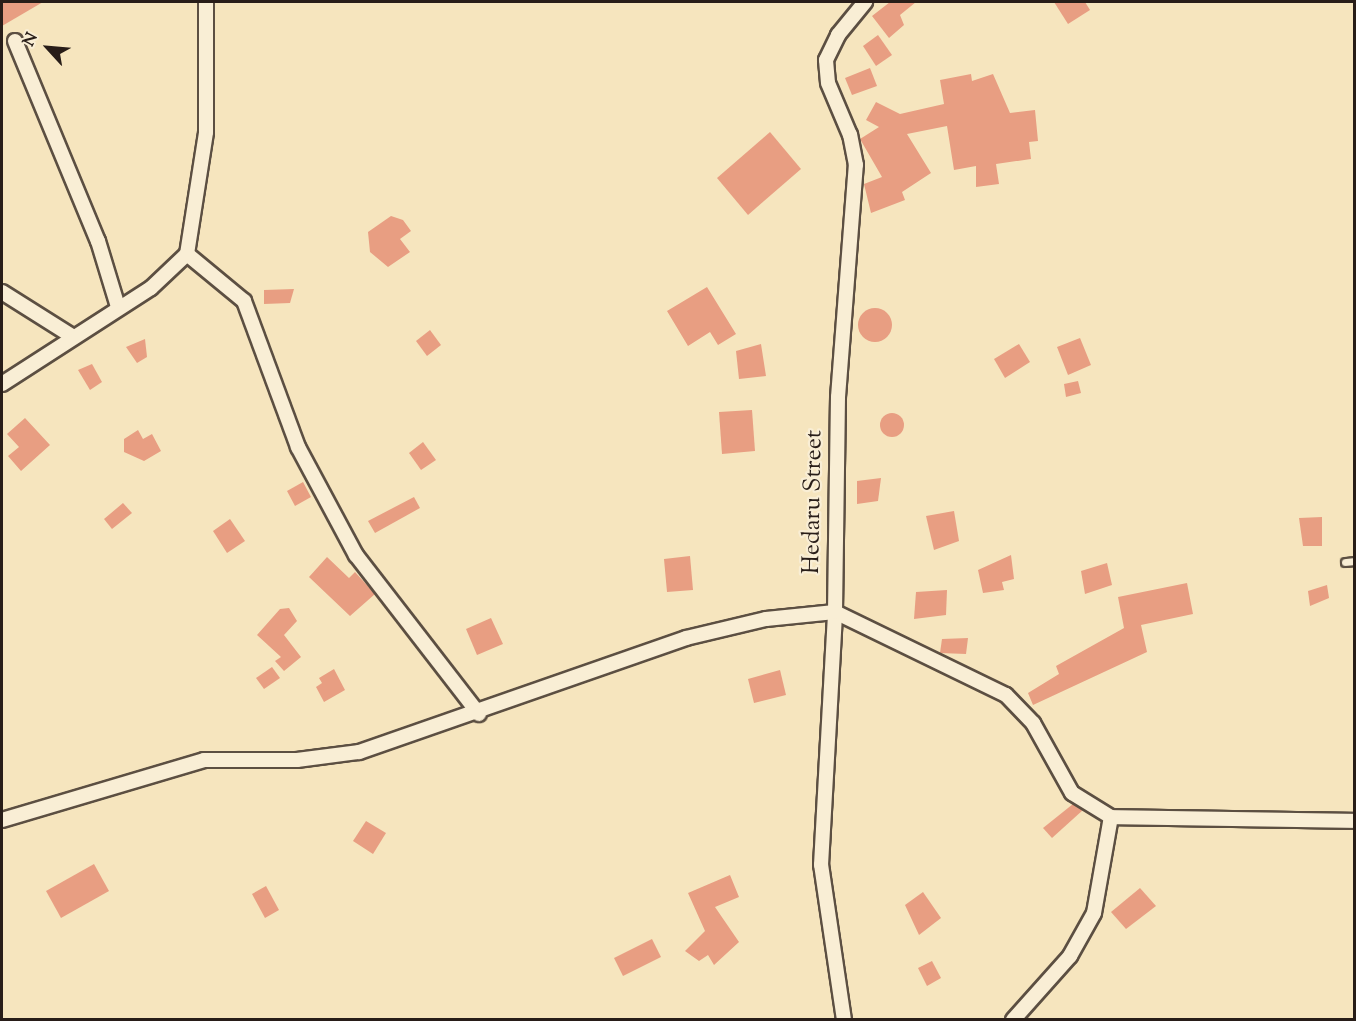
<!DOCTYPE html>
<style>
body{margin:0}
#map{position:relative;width:1356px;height:1021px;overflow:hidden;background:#f6e5be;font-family:"Sorts Mill Goudy",serif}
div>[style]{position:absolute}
.building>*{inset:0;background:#e89e82}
.round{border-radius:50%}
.roads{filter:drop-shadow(2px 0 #5c4f42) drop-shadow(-2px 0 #5c4f42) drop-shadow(0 2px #5c4f42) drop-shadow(0 -2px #5c4f42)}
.service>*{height:7px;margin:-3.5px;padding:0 3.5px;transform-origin:3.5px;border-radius:3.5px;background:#f9eed5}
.minor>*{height:14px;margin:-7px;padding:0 7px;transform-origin:7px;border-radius:7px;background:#f9eed5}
span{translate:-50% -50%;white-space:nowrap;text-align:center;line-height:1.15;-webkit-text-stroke:4.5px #f9eed5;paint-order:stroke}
.street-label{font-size:24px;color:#281d18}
.frame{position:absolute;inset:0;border:3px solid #281d18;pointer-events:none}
.north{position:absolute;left:18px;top:18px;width:60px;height:60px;-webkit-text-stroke:4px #f9eed5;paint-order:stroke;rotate:296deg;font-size:16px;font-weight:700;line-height:24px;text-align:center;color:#281d18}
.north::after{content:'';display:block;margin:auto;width:21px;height:27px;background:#281d18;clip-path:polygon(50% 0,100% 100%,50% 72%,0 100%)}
</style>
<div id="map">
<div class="building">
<div style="clip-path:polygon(2px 2px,43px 2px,2px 26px)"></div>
<div style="clip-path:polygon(890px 2px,916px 2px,900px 15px,904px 25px,889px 38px,872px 16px)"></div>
<div style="clip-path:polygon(1054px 2px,1085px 2px,1090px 10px,1068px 24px)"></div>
<div style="clip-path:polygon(878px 35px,892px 55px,876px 66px,863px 46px)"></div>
<div style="clip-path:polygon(870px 68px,877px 86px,852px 95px,845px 78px)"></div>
<div style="clip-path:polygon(971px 74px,972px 81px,993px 74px,1010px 113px,1035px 110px,1038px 141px,1029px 142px,1031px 159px,996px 164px,999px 184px,976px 187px,976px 166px,954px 170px,947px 126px,907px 134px,931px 173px,902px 192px,905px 200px,871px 213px,864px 184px,882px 177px,860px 139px,879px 127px,866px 120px,876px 102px,900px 114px,944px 104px,940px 80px)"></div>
<div style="clip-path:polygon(770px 132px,801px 169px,748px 215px,717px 178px)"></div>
<div style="clip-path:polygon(391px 216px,403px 220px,411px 231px,400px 239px,410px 252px,388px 267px,370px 252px,368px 232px)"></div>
<div style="clip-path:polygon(707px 287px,736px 334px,718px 345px,710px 332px,688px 346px,667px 311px)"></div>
<div style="clip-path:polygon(294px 289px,290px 303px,264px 304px,264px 290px)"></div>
<div class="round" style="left:858px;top:308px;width:34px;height:34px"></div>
<div style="clip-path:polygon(430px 330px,441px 345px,427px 356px,416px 341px)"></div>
<div style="clip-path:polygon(1080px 338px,1091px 365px,1068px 375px,1057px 347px)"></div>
<div style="clip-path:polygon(145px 339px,147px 357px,137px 363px,126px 347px)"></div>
<div style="clip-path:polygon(761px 344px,766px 376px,739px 379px,736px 351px)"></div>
<div style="clip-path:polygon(1019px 344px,1030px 362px,1005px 378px,994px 359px)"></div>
<div style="clip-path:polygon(92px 364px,102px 382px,90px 390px,78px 370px)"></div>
<div style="clip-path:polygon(1078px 381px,1081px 393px,1066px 397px,1064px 384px)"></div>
<div style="clip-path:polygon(752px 410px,755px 451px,722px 454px,719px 412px)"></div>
<div class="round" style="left:880px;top:413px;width:24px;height:24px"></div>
<div style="clip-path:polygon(25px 418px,50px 445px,21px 471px,8px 456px,19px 447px,7px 434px)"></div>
<div style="clip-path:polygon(138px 430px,143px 439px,152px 434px,161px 451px,144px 461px,124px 452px,124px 439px)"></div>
<div style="clip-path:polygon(423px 442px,436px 460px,421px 470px,409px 453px)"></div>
<div style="clip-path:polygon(881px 478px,878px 501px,857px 504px,857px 481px)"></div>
<div style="clip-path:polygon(303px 482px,311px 497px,295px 506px,287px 491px)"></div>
<div style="clip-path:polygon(414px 497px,420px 508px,375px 533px,368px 521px)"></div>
<div style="clip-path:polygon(123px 503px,132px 513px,112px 529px,104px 519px)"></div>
<div style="clip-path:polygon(954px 511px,959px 541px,934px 550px,926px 516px)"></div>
<div style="clip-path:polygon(1322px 517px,1322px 546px,1303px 546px,1299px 518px)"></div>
<div style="clip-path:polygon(230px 519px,245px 541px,227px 553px,213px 531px)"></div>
<div style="clip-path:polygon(1011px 555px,1014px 579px,1002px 582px,1004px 590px,983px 593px,978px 570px)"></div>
<div style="clip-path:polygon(690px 556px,693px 590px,667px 592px,664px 559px)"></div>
<div style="clip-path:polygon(327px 557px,349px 578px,355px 572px,375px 594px,350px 616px,309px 577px)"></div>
<div style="clip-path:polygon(1107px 563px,1112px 585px,1085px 594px,1081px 571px)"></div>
<div style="clip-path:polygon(1187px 583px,1193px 614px,1141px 625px,1147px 652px,1033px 705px,1028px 693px,1059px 674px,1056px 666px,1124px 628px,1118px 597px)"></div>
<div style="clip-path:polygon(1327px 585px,1329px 598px,1310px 606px,1308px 591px)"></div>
<div style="clip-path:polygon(947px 590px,946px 615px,914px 619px,916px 592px)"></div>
<div style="clip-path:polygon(289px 608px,297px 621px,284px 635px,301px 657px,284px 671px,275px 661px,281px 657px,257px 635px,280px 609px)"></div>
<div style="clip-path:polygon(491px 618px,503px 644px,477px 655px,466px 629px)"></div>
<div style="clip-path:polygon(968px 638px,966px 654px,940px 653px,942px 639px)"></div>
<div style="clip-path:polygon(272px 667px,280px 678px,264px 689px,256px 678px)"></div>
<div style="clip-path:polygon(334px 669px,345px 690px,324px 702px,316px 687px,322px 683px,319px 678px)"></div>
<div style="clip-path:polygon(780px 670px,786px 695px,754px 703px,748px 679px)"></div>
<div style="clip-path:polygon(1073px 804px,1083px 810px,1052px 838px,1043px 828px)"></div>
<div style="clip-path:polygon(366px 821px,386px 833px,373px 854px,353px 841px)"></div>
<div style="clip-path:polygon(94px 864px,109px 891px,61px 918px,46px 891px)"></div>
<div style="clip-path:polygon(730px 875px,739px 897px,715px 907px,739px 942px,714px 965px,708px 955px,699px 961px,685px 951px,705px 931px,688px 893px)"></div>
<div style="clip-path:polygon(266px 886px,279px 910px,265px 918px,252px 894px)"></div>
<div style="clip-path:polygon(1140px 888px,1156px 906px,1126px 929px,1111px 912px)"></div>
<div style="clip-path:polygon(923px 892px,941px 918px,919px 935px,905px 905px)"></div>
<div style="clip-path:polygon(652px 939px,661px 957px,623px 976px,614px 958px)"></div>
<div style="clip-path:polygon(932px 961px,941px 978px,927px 986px,918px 968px)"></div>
</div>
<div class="roads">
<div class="service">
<div style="left:1345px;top:562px;width:9px;rotate:-6deg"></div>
</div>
<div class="minor">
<div style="left:15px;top:41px;width:217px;rotate:67.5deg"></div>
<div style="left:98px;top:241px;width:69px;rotate:73.1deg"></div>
<div style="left:187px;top:254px;width:74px;rotate:39.5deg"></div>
<div style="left:244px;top:301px;width:156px;rotate:69.7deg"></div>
<div style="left:298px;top:447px;width:123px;rotate:61.8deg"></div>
<div style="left:356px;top:555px;width:201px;rotate:52.3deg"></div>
<div style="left:2px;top:292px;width:83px;rotate:32.2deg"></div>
<div style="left:2px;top:384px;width:177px;rotate:-32.8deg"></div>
<div style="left:151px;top:288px;width:50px;rotate:-43.4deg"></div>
<div style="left:187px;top:254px;width:123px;rotate:-81.1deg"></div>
<div style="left:206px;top:132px;width:130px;rotate:-90deg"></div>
<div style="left:2px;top:820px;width:211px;rotate:-16.5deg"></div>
<div style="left:204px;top:760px;width:93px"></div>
<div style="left:297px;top:760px;width:63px;rotate:-7.4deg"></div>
<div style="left:359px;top:752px;width:346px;rotate:-19.2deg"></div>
<div style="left:686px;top:638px;width:82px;rotate:-13.4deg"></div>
<div style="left:766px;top:619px;width:69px;rotate:-5.8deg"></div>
<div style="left:835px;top:612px;width:190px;rotate:25.9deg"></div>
<div style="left:1006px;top:695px;width:39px;rotate:46deg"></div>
<div style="left:1033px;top:723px;width:80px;rotate:60.9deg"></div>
<div style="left:1072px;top:793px;width:46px;rotate:31.6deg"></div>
<div style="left:1111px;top:817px;width:243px;rotate:0.9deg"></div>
<div style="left:844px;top:1020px;width:157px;rotate:-98.4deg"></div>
<div style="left:821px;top:865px;width:253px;rotate:-86.8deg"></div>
<div style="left:835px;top:612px;width:215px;rotate:-89.2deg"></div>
<div style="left:838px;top:397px;width:233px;rotate:-85.6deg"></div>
<div style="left:856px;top:165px;width:31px;rotate:-101deg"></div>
<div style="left:850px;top:135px;width:56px;rotate:-112.9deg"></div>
<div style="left:828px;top:83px;width:23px;rotate:-95deg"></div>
<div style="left:826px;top:60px;width:28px;rotate:-64deg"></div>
<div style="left:838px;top:35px;width:43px;rotate:-50.7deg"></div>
<div style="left:1013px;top:1020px;width:86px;rotate:-48.3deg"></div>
<div style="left:1070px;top:956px;width:49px;rotate:-60.8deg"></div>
<div style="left:1094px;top:913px;width:97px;rotate:-80deg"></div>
</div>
</div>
<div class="street-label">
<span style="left:814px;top:502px;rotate:-89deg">Hedaru Street</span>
</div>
<div class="frame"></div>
<div class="north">N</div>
</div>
